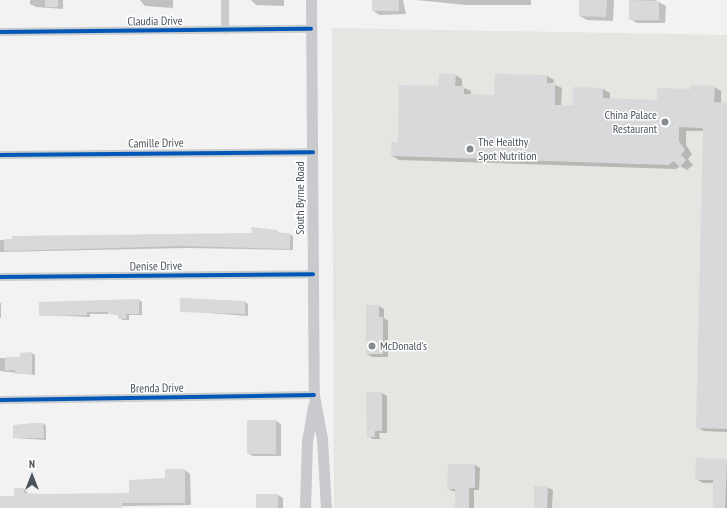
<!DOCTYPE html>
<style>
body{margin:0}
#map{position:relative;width:727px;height:508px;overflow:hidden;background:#f2f2f2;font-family:"PT Sans Narrow",sans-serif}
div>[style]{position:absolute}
.commercial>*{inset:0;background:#e6e5e1}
.shadow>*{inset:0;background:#0003}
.building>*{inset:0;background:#d8d9db}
.minor>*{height:8px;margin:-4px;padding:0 4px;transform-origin:4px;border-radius:4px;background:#caccce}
.major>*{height:11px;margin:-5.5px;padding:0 5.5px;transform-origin:5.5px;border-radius:5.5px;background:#c8cacd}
.cycleway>*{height:4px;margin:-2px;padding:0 2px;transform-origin:2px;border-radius:2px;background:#0057b8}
.dots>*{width:11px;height:11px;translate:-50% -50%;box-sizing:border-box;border:2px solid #fff;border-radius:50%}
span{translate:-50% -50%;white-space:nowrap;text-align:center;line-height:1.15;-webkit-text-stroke:3px #fff;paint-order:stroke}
.street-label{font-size:12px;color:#4b535c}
.poi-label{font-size:12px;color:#4b535c}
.right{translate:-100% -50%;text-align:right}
.left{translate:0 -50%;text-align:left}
.north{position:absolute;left:12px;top:456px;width:40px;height:40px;-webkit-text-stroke:3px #fff;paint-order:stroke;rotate:0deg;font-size:11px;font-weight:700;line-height:16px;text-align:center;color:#4b535c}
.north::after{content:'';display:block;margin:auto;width:14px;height:18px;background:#4b535c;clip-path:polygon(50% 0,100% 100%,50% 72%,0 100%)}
</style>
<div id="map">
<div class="commercial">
<div style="clip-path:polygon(332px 28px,727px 35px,727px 508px,334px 508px)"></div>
</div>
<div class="shadow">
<div style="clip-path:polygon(30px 0,63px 0,63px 9px,36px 7px,30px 4px)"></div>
<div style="clip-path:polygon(140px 0,173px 0,173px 8px,145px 6px)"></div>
<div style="clip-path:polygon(251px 0,284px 0,284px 6px,256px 5px)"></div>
<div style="clip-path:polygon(373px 0,403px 0,406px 14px,380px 15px,373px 11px)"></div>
<div style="clip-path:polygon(416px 0,531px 0,531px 5px,466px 5px)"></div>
<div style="clip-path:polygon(580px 0,614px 0,613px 21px,587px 20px,580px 16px)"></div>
<div style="clip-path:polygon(630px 0,655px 0,666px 6px,665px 23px,637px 23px,630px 19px)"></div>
<div style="clip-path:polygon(455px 75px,462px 79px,462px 87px,471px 91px,471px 95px,495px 96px,547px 76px,554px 80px,553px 84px,562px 88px,561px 106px,574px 106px,603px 89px,610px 93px,610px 99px,658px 101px,714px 87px,721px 91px,721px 103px,727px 104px,727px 432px,704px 431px,697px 427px,704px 131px,686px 131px,686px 145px,692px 154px,688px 159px,693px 165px,687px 170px,680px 166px,676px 169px,399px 160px,392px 156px,439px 87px)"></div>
<div style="clip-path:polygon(252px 228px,289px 234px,293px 236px,293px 250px,187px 248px,0 252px,0 240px,253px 234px)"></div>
<div style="clip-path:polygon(139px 300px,142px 302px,142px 315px,129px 315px,129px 320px,122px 320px,119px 315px,109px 314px,90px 314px,90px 317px,40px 315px)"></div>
<div style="clip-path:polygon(245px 302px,248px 304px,248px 316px,181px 311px)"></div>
<div style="clip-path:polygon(0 303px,1px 303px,1px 318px,0 318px)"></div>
<div style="clip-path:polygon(379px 306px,384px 309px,384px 318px,388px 321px,388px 357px,372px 357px,367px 354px)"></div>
<div style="clip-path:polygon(31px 353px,35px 355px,35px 375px,0 371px,0 356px,0 358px,21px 358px)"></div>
<div style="clip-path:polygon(382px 393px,387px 396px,387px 433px,379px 433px,380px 439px,373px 439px,368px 436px)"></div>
<div style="clip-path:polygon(248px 421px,276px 421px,281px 424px,281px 456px,253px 456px,248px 453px)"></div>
<div style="clip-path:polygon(43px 424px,46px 425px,46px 440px,14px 438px,14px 426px)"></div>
<div style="clip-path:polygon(697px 459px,727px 460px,727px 508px,714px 508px,714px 483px,703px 483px,696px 479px)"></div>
<div style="clip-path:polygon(475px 465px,480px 468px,479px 490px,474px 490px,474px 508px,456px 508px,456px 492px,448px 489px)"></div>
<div style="clip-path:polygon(185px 470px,190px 474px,191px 505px,0 508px,0 497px,15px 497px,15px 489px,24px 489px,30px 495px,130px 494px)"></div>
<div style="clip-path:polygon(547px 487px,553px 490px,552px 508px,535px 508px)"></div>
<div style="clip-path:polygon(278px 495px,283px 498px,283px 508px,257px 508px)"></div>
</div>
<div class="building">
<div style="clip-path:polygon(45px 0,58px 0,58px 7px,45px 7px)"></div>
<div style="clip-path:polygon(372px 0,399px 0,399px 11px,372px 11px)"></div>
<div style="clip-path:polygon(579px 0,607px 0,606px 17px,579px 16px)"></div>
<div style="clip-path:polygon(629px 0,659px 1px,659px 20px,629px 20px)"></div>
<div style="clip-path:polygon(439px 74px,456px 74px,455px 86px,464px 86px,464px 94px,494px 95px,495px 74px,547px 75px,547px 83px,555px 83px,555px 105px,573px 105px,573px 87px,603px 88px,603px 98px,657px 100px,657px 88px,691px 89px,691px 85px,715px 86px,714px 102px,727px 103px,727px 429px,696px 428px,703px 128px,679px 127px,679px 141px,685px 150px,681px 155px,686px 160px,680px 167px,673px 161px,669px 165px,391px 156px,391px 142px,398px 142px,399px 85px,438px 86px)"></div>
<div style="clip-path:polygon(251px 227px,277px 230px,278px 233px,290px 233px,290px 249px,183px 246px,4px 251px,4px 239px,12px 239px,12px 236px,252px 233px)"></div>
<div style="clip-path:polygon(180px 298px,245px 301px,245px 314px,180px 312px)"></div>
<div style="clip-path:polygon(139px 299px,139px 314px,126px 314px,126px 319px,118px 319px,118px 314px,108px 314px,108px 312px,87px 312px,87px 315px,39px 316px,39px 302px)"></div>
<div style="clip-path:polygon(366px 305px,379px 305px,379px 317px,383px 317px,383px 354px,366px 354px)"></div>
<div style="clip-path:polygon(32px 352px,32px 374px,15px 374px,15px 370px,5px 370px,5px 357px,20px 357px,20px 353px)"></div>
<div style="clip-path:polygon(366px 392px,382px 392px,382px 431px,375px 431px,375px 437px,367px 437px)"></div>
<div style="clip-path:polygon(247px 420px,276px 420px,276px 454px,247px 454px)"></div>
<div style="clip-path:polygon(33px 423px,43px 423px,44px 438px,13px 438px,13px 425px)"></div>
<div style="clip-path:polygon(696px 458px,727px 459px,725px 508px,713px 508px,713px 480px,695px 480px)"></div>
<div style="clip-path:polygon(448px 464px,475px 464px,475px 488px,469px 488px,469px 508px,455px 508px,455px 489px,447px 489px)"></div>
<div style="clip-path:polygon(165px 469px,185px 469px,185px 503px,122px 503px,122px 508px,0 508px,0 496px,14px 496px,14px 488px,24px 488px,24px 493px,43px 494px,129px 493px,129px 480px,165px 478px)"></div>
<div style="clip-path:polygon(534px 486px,548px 486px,547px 508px,534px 508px)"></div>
<div style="clip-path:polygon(256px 494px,278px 494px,278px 508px,256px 508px)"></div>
</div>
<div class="minor">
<div style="left:225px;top:0;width:30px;rotate:90deg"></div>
<div style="left:0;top:32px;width:311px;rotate:-0.6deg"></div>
<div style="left:0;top:155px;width:313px;rotate:-0.5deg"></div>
<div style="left:0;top:277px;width:313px;rotate:-0.5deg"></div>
<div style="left:0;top:400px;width:314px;rotate:-0.9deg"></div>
</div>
<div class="major">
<div style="left:311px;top:0;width:395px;rotate:89.6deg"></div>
<div style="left:314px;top:395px;width:45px;rotate:79.7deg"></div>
<div style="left:322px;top:439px;width:69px;rotate:86.7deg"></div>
<div style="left:305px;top:508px;width:67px;rotate:-88.3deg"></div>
<div style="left:307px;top:441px;width:36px;rotate:-80deg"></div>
</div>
<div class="cycleway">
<div style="left:0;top:32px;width:311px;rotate:-0.6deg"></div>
<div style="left:0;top:155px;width:313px;rotate:-0.5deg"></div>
<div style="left:0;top:277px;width:313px;rotate:-0.5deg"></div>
<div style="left:0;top:400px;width:314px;rotate:-0.9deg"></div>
</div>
<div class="dots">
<div style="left:665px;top:122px;background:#858b90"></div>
<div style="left:470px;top:149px;background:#858b90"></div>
<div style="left:372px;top:346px;background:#858b90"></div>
</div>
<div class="street-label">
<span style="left:155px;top:21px;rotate:-1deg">Claudia Drive</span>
<span style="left:156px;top:143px;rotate:-1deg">Camille Drive</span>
<span style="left:300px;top:198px;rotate:-90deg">South Byrne Road</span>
<span style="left:156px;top:266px;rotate:-1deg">Denise Drive</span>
<span style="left:157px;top:388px;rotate:-1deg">Brenda Drive</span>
</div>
<div class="poi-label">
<span class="right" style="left:657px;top:122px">China Palace<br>Restaurant</span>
<span class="left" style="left:478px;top:149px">The Healthy<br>Spot Nutrition</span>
<span class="left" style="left:380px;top:346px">McDonald's</span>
</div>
<div class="north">N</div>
</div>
